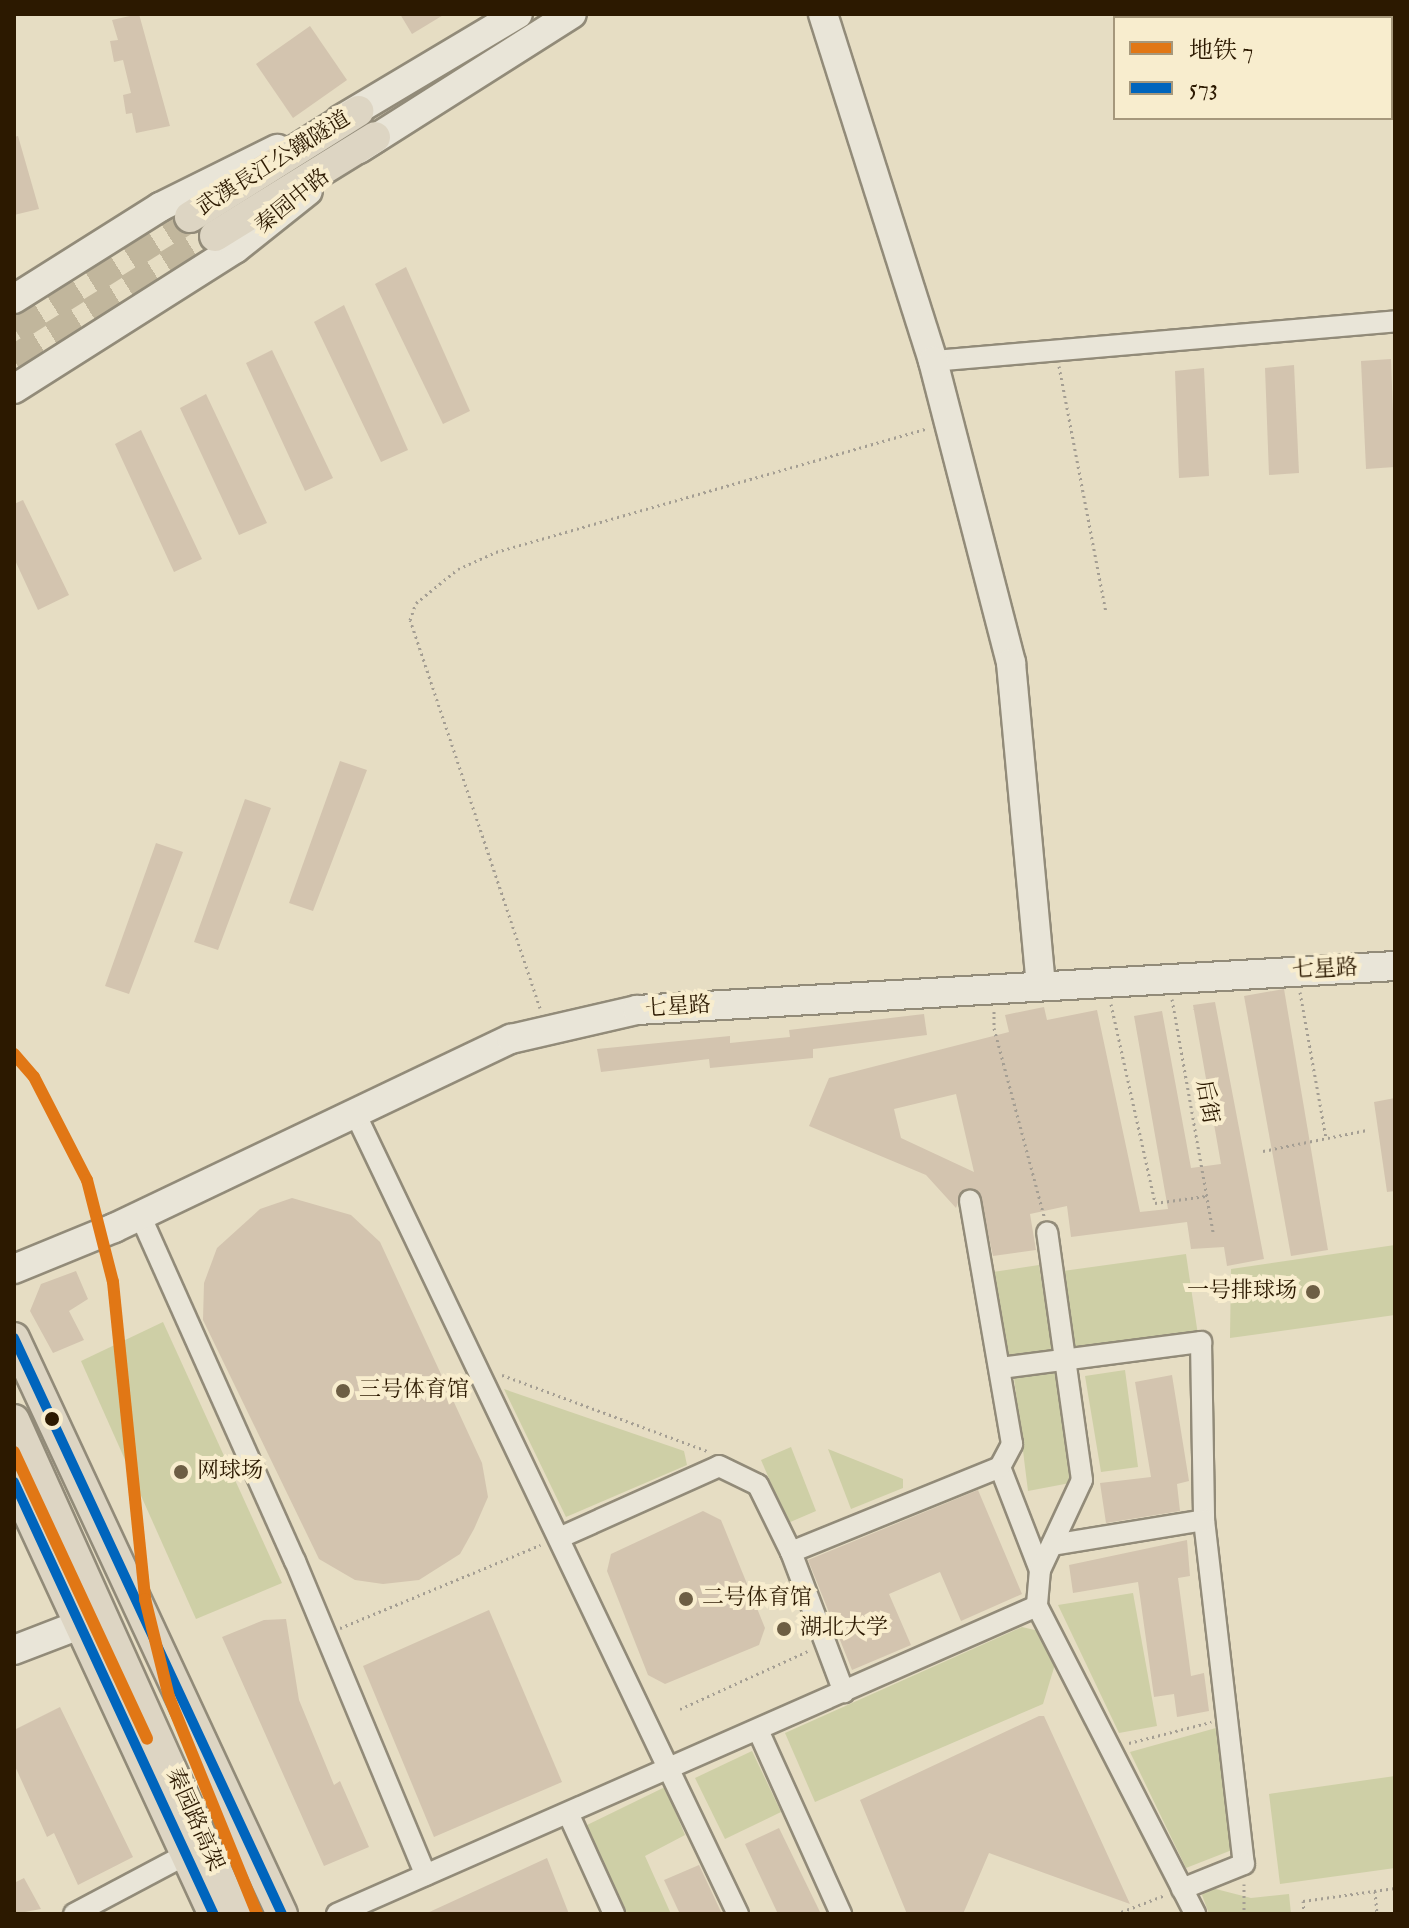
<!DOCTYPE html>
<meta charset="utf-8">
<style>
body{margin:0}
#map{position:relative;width:1409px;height:1928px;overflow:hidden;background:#e6ddc3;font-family:"IM FELL English","Noto Serif SC",serif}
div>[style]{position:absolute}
.green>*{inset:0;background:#cecfa6}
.building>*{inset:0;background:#d3c4af}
.primary-tunnel>*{height:30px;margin-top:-15px;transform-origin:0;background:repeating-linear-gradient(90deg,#c1b69c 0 30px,transparent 0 45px)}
.path>*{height:3px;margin-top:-1.5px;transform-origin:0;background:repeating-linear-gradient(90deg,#a49e93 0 2px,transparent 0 6px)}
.roads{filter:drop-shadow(2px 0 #928b79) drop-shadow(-2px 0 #928b79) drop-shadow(0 2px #928b79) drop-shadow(0 -2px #928b79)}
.street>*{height:20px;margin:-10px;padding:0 10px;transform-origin:10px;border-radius:10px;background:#e9e5d8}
.secondary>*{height:28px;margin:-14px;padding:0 14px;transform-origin:14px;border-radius:14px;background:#e9e5d8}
.primary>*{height:30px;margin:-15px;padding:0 15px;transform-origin:15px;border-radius:15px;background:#ddd5c3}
.bus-1>*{height:10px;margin:-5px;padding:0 5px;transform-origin:5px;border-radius:5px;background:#0065bd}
.metro-1>*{height:12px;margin:-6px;padding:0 6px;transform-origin:6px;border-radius:6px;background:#e17715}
.dots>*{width:22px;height:22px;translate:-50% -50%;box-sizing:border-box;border:4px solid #f8edce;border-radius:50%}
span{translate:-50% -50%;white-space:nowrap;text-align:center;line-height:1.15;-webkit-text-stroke:8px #f8edce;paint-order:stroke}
.street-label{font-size:22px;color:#2c1900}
.poi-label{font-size:22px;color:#2c1900}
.right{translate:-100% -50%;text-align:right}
.left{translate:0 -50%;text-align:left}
.frame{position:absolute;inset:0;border:16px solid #2c1900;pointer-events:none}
.legend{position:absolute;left:1113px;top:16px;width:280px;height:104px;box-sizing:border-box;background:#f8edce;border:2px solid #a6987c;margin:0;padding:10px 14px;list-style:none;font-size:24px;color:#2c1900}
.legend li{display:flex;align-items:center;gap:16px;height:40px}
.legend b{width:40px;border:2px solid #a6987c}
</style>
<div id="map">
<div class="green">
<div style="clip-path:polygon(1395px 1245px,1395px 1315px,1230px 1338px,1231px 1269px)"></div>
<div style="clip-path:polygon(1186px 1254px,1198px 1335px,1075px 1351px,1063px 1271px)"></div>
<div style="clip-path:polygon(1039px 1265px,1053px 1353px,1007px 1360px,993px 1272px)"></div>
<div style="clip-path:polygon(163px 1322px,282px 1583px,196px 1619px,81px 1361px)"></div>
<div style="clip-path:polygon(1125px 1370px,1138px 1467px,1101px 1472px,1085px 1376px)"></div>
<div style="clip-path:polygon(1058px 1373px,1070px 1483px,1028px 1491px,1014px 1378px)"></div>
<div style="clip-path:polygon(504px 1389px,684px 1451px,687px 1465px,566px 1517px)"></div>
<div style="clip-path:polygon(791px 1447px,816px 1511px,788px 1523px,761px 1460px)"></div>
<div style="clip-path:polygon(828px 1449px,903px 1479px,903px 1488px,851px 1509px)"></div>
<div style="clip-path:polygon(1133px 1593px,1157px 1726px,1119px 1733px,1058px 1605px)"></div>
<div style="clip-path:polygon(1022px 1627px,1043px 1632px,1056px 1661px,1043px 1704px,815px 1802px,785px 1733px)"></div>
<div style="clip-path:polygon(1216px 1728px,1232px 1850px,1186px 1868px,1130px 1752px)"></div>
<div style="clip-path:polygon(752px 1751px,781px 1812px,725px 1839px,695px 1778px)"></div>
<div style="clip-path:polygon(1395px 1776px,1395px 1868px,1280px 1884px,1269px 1794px)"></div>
<div style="clip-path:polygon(665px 1787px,685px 1835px,645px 1856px,671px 1914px,625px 1914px,585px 1826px)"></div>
<div style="clip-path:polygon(1208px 1887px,1251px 1898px,1289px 1894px,1291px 1914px,1209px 1914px,1202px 1895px)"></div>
</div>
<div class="building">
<div style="clip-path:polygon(139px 14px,170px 126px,136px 133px,132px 113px,126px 114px,123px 95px,131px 93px,123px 60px,114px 62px,110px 41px,118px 40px,112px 20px)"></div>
<div style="clip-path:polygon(400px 14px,445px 14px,412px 34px)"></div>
<div style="clip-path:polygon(310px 26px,347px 80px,293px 118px,256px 64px)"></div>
<div style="clip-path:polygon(18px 136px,39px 209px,14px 215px,14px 137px)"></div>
<div style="clip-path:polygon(406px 267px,470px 411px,443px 424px,375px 284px)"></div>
<div style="clip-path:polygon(344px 305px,408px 450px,381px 462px,314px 322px)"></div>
<div style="clip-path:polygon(272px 350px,333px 478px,305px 491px,246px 363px)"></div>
<div style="clip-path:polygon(1391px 359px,1395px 467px,1366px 469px,1361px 361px)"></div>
<div style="clip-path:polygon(1294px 365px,1299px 473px,1269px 475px,1265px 368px)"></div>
<div style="clip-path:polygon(1204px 368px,1209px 476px,1179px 478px,1175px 371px)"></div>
<div style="clip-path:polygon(206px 394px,267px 523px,239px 535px,180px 408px)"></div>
<div style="clip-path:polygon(141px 430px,202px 559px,174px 572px,115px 444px)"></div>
<div style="clip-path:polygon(23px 500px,69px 595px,38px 610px,14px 558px,14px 504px)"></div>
<div style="clip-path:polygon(340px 761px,367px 770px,313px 911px,289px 903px)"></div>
<div style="clip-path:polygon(245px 799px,271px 808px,218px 950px,194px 942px)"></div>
<div style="clip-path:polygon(156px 843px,183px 852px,129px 994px,105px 986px)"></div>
<div style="clip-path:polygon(1284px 989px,1328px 1250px,1291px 1256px,1244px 996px)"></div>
<div style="clip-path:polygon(evenodd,1215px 1002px,1264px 1259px,1227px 1266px,1224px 1247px,1191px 1249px,1187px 1222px,1071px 1237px,1067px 1206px,1030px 1214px,1036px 1250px,993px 1256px,979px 1192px,962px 1191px,956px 1208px,926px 1175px,809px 1126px,829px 1078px,1009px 1032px,1005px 1015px,1044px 1007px,1047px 1020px,1097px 1010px,1140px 1212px,1168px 1209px,1134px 1016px,1162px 1011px,1191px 1168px,1221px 1164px,1193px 1005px,1215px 1002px,956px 1094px,974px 1172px,901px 1138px,894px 1109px,956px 1094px)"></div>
<div style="clip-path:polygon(924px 1014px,927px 1035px,813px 1049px,813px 1058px,710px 1068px,709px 1059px,601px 1072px,597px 1049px,730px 1036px,730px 1043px,790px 1037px,789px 1030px)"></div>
<div style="clip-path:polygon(1395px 1098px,1395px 1191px,1387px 1192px,1374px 1102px)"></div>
<div style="clip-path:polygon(292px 1198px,351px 1215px,380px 1242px,482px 1463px,488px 1497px,474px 1529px,460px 1554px,419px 1580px,383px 1584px,355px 1580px,319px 1559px,203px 1320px,204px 1283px,217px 1248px,260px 1209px)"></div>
<div style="clip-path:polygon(76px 1271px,88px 1299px,69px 1311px,84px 1340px,53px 1353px,30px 1311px,41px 1284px)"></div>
<div style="clip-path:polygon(1172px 1375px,1189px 1481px,1177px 1484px,1180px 1511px,1106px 1523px,1100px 1483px,1151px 1477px,1135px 1382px)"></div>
<div style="clip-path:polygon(978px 1490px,1022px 1594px,961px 1621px,940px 1572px,889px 1594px,911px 1645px,852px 1670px,808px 1560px)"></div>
<div style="clip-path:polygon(703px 1511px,721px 1520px,765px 1628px,759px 1645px,665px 1684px,648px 1675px,607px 1571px,611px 1554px)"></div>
<div style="clip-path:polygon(1187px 1540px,1190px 1576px,1178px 1578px,1191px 1676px,1204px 1673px,1209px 1711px,1177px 1717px,1174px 1694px,1154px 1697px,1138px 1582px,1073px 1593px,1069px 1565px)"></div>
<div style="clip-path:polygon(489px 1610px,562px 1782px,434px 1837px,363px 1666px)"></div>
<div style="clip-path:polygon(286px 1619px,299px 1700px,334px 1785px,340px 1781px,369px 1847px,324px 1866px,222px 1637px,264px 1620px)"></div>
<div style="clip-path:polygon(60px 1707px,133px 1857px,78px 1885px,54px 1833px,47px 1837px,14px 1764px,14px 1730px)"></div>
<div style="clip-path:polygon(1039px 1716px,1044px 1716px,1130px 1904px,989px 1853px,963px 1914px,907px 1914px,860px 1800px)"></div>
<div style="clip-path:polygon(779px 1828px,821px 1914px,778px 1914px,745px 1844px)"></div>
<div style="clip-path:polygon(547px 1858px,569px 1914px,425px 1914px)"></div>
<div style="clip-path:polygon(699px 1865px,722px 1914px,680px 1914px,664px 1880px)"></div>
<div style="clip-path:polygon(24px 1878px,41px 1909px,14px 1914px,14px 1883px)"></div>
</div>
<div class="primary-tunnel">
<div style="left:14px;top:328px;width:208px;rotate:-32.2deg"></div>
<div style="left:14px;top:360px;width:236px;rotate:-31.7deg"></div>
</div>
<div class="path">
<div style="left:1059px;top:366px;width:250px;rotate:79.2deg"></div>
<div style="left:1300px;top:992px;width:148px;rotate:79.9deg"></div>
<div style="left:1172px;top:999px;width:237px;rotate:80deg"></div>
<div style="left:1111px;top:1004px;width:204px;rotate:77.5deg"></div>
<div style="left:1155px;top:1203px;width:51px;rotate:-7.8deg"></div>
<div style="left:540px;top:1008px;width:409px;rotate:-108.5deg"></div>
<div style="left:410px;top:620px;width:18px;rotate:-71deg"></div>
<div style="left:416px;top:603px;width:54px;rotate:-39deg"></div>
<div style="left:458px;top:569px;width:42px;rotate:-24.1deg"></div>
<div style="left:496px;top:552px;width:449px;rotate:-16deg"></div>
<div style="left:994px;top:1011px;width:17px;rotate:90deg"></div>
<div style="left:994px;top:1028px;width:195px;rotate:75.1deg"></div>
<div style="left:1263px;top:1151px;width:106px;rotate:-11.4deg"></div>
<div style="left:502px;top:1375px;width:220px;rotate:20.3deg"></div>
<div style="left:340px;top:1628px;width:217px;rotate:-22.5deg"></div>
<div style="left:680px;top:1709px;width:141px;rotate:-24.4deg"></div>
<div style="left:1129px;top:1743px;width:85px;rotate:-14.4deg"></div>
<div style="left:1244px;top:1884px;width:30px;rotate:90deg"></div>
<div style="left:1375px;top:1891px;width:23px;rotate:85deg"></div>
<div style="left:1116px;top:1914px;width:53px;rotate:-21.2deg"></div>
<div style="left:1304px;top:1914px;width:13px;rotate:-94deg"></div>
<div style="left:1303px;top:1901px;width:93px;rotate:-8deg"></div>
</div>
<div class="roads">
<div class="street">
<div style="left:933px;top:361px;width:464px;rotate:-4.9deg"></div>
<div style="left:355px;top:1113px;width:888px;rotate:64.45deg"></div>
<div style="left:140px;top:1215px;width:379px;rotate:65.9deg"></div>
<div style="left:295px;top:1561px;width:340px;rotate:67.4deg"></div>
<div style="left:1001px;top:1368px;width:202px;rotate:-7.4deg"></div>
<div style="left:1201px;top:1342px;width:178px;rotate:89deg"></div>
<div style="left:1204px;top:1520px;width:346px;rotate:83.4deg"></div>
<div style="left:1244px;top:1864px;width:67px;rotate:158deg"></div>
<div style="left:1000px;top:1467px;width:110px;rotate:68.8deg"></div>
<div style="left:1040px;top:1570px;width:36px;rotate:95deg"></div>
<div style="left:559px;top:1538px;width:175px;rotate:-24.2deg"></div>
<div style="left:719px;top:1466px;width:43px;rotate:26deg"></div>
<div style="left:758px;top:1485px;width:75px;rotate:63.8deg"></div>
<div style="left:791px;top:1552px;width:150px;rotate:69.3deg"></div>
<div style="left:1052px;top:1545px;width:154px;rotate:-9.3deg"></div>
<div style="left:791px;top:1552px;width:226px;rotate:-22.1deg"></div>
<div style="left:1000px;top:1467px;width:26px;rotate:-62deg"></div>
<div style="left:1012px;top:1444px;width:247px;rotate:-99.8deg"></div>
<div style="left:1040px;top:1570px;width:99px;rotate:-65deg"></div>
<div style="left:1082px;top:1480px;width:250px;rotate:-98deg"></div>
<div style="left:758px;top:1730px;width:202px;rotate:65.7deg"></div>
<div style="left:568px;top:1813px;width:111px;rotate:65.5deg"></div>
<div style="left:74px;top:1914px;width:123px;rotate:-28deg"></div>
<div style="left:337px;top:1914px;width:765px;rotate:-23.75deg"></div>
<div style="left:1037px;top:1606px;width:346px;rotate:62.8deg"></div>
</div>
<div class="secondary">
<div style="left:823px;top:14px;width:364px;rotate:72.4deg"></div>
<div style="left:933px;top:361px;width:312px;rotate:75.5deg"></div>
<div style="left:1011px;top:663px;width:323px;rotate:84.7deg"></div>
<div style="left:340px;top:120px;width:207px;rotate:-30.8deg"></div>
<div style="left:359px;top:149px;width:252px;rotate:-32.4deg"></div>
<div style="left:14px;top:299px;width:173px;rotate:-32.2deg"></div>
<div style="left:160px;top:207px;width:131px;rotate:-26.4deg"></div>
<div style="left:14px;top:389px;width:262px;rotate:-32.4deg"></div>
<div style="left:235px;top:249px;width:93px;rotate:-38.5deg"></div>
<div style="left:14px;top:1269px;width:108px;rotate:-22.3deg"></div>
<div style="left:114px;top:1228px;width:440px;rotate:-25.5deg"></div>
<div style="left:511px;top:1039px;width:129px;rotate:-13deg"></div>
<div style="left:637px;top:1010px;width:759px;rotate:-3.32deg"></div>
<div style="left:14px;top:1650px;width:70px;rotate:-21deg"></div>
</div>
<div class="primary">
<div style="left:190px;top:217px;width:199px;rotate:-32.2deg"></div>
<div style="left:215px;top:236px;width:188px;rotate:-31.7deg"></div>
<div style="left:14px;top:1338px;width:635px;rotate:65.05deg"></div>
<div style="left:14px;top:1420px;width:542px;rotate:65.8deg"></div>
<div style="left:14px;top:1482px;width:476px;rotate:65.2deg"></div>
</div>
</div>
<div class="bus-1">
<div style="left:14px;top:1338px;width:635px;rotate:65.05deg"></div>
<div style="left:14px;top:1482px;width:476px;rotate:65.2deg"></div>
</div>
<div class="metro-1">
<div style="left:14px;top:1054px;width:30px;rotate:49deg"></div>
<div style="left:34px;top:1077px;width:116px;rotate:62.8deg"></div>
<div style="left:87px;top:1180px;width:105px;rotate:75.7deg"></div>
<div style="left:113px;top:1282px;width:319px;rotate:84.2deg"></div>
<div style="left:145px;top:1599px;width:101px;rotate:76.2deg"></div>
<div style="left:169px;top:1697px;width:234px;rotate:67.9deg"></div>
<div style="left:14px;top:1452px;width:316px;rotate:65.1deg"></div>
</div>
<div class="dots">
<div style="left:1313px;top:1292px;background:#6d5e44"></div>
<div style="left:343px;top:1391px;background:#6d5e44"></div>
<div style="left:52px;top:1419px;background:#2c1900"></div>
<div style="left:181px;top:1472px;background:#6d5e44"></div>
<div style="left:686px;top:1599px;background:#6d5e44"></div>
<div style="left:784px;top:1629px;background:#6d5e44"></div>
</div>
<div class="street-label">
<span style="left:274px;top:164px;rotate:-32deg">武漢長江公鐵隧道</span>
<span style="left:293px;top:202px;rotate:-39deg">秦园中路</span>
<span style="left:1325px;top:970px;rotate:-3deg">七星路</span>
<span style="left:678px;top:1008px;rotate:-4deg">七星路</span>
<span style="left:1206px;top:1102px;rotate:80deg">后街</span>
<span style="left:194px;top:1820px;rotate:66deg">秦园路高架</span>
</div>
<div class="poi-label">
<span class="right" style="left:1297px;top:1292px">一号排球场</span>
<span class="left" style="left:359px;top:1391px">三号体育馆</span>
<span class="left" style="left:197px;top:1472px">网球场</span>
<span class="left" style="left:702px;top:1599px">二号体育馆</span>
<span class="left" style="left:800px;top:1629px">湖北大学</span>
</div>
<div class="frame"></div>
<ul class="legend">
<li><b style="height:10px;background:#e17715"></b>地铁 7</li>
<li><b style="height:10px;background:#0065bd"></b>573</li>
</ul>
</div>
